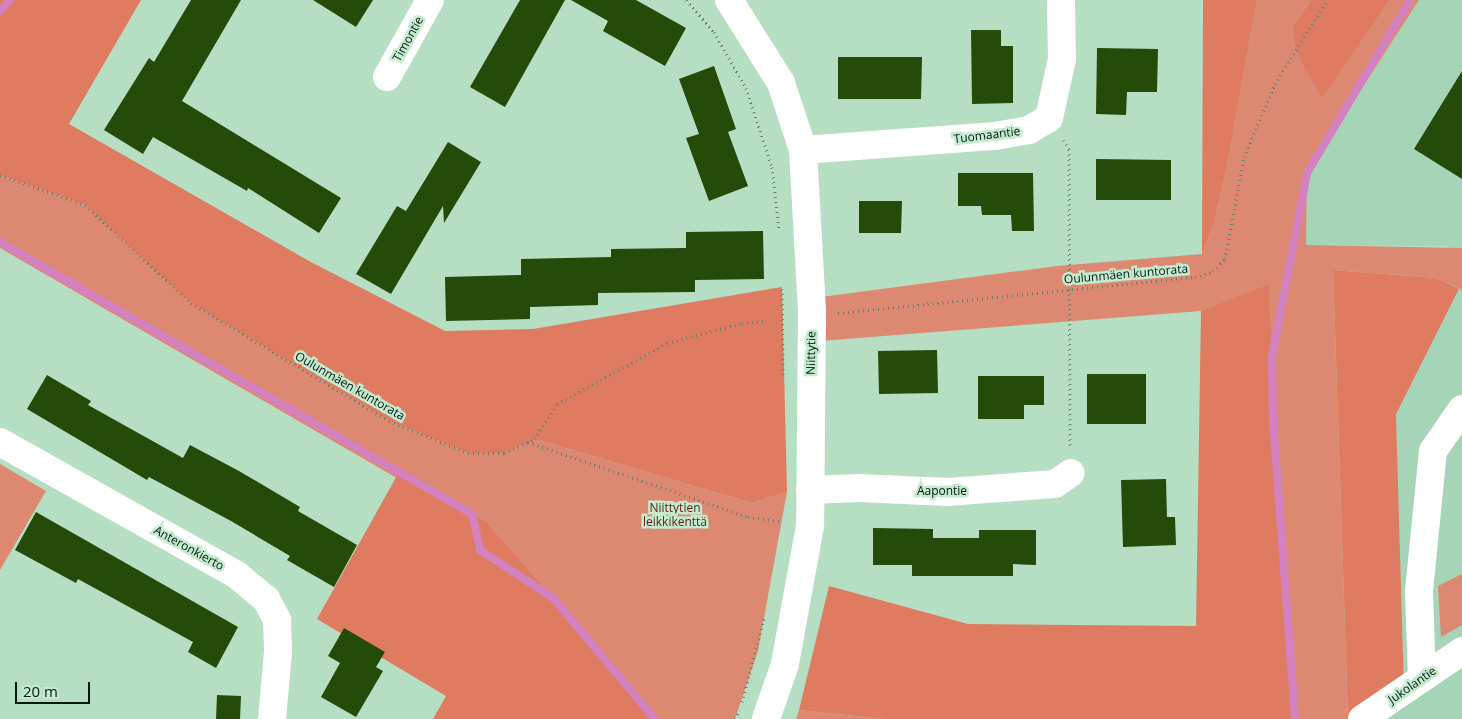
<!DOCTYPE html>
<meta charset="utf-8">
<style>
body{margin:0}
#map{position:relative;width:1462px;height:719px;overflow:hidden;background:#b6dec3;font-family:"Open Sans",sans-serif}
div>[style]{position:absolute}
.built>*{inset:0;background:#a5d4b6}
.green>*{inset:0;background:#dd8972}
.forest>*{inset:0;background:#de7b61}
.stream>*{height:8px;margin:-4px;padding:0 4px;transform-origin:4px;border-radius:4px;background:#d381bf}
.building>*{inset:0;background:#244b09}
.path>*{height:3px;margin-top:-1.5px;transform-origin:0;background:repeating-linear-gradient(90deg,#64806e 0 1px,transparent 0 5px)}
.minor>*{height:28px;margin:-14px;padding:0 14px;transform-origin:14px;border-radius:14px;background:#fff}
span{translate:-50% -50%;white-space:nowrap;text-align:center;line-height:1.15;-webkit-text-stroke:5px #c2ebd0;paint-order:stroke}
.street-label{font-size:12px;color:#08170e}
.park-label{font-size:12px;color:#602211}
.scale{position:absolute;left:15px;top:682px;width:75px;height:22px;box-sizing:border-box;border:2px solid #08170e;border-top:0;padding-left:6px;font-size:15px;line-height:18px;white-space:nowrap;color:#08170e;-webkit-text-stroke:4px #c2ebd0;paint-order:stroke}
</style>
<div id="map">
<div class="built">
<div style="clip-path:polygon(1419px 0,1462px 0,1462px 719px,1362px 719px,1404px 691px,1396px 413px,1459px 290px,1449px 246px,1306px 245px,1307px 173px)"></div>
</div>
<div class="green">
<div style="clip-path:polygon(1257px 0,1311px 0,1292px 27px,1295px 51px,1322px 97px,1390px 0,1419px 0,1307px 173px,1306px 245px,1462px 248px,1462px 290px,1437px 278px,1333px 270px,1348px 719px,1295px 719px,1273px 421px,1270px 285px,1201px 311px,820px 341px,821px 297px,1057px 266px,1202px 254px,1214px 223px,1230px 151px)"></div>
<div style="clip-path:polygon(0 175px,85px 205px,192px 303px,389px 421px,468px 453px,504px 453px,535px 439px,752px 503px,787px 492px,758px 651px,735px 719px,659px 719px,487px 522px,399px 472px,397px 478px,395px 477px,0 248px)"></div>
<div style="clip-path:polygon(0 464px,46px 491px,0 570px)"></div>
<div style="clip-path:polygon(1462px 574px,1462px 625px,1441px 637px,1438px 586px)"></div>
<div style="clip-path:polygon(799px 710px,883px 719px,796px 719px)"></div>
</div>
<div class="forest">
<div style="clip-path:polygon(0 0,141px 0,69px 124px,309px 261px,445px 331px,533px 329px,782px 287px,787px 492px,752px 503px,535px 439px,504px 453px,468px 453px,389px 421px,191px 303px,85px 205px,0 175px)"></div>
<div style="clip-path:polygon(1203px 0,1257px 0,1230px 151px,1214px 223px,1202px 254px)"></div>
<div style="clip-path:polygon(1311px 0,1390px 0,1322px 98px,1295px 51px,1292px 27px)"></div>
<div style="clip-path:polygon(1333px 270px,1437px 278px,1459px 289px,1396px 414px,1404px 691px,1362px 719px,1348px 719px)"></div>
<div style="clip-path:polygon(1270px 284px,1273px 421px,1295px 719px,883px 719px,799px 710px,829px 586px,968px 624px,1196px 626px,1201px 311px)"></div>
<div style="clip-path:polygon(399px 472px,487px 522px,659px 719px,433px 719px,446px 696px,317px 619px)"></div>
</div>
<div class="stream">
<div style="left:0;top:11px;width:15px;rotate:-48deg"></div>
<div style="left:0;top:242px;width:545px;rotate:29.95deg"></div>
<div style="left:472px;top:514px;width:37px;rotate:77deg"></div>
<div style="left:480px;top:550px;width:87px;rotate:33.3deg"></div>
<div style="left:553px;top:598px;width:158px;rotate:49.9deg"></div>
<div style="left:1295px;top:719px;width:299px;rotate:-94.2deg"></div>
<div style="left:1273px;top:421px;width:64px;rotate:-90.9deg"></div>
<div style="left:1272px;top:357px;width:187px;rotate:-79.2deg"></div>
<div style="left:1307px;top:173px;width:201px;rotate:-59.2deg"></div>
</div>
<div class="building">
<div style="clip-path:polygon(191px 0,241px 0,182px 101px,341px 198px,319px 233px,248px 188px,247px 191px,153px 137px,143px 154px,104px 130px,149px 58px,154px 62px)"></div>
<div style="clip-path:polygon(313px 0,373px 0,356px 27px)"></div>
<div style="clip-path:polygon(520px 0,565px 0,505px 107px,470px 87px)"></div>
<div style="clip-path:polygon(571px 0,636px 0,686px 28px,665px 66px,603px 31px,608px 21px)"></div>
<div style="clip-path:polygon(971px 30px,1001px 30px,1001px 46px,1013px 46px,1013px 103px,972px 104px)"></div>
<div style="clip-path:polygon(1097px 48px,1158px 49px,1157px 92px,1127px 92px,1126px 115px,1096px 114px)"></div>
<div style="clip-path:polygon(838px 57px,922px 57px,921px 99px,838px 99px)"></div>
<div style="clip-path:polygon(714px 66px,736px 129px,728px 132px,748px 186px,709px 201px,686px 138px,699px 134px,679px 79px)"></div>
<div style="clip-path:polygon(1462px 71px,1462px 179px,1414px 149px)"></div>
<div style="clip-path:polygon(448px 142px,481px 162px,444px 223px,443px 206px,391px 294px,356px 274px,397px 206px,406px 211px)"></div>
<div style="clip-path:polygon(1096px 159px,1171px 160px,1171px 200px,1096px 200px)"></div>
<div style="clip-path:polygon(958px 173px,1033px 173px,1034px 231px,1012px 231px,1011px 215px,982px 215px,981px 206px,958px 206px)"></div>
<div style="clip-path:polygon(859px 201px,902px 201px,901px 233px,859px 233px)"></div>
<div style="clip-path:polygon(763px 231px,764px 279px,695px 280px,695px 292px,598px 293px,598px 305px,530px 307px,530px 319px,446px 321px,445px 277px,521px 275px,521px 259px,611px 257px,611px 249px,686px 248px,686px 232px)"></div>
<div style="clip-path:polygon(937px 350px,938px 393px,879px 394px,878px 351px)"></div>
<div style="clip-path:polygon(1087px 374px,1146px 374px,1146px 424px,1087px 424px)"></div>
<div style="clip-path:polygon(47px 375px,91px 401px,88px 405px,183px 458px,190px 445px,239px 471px,300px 507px,298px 511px,357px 545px,334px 587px,287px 560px,290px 556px,231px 521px,149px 477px,147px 480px,27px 409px)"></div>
<div style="clip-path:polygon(978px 376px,1044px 376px,1044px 405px,1024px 405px,1024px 419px,978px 419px)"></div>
<div style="clip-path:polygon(1166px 479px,1167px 517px,1175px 517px,1176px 545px,1123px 547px,1121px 480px)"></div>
<div style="clip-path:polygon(36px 512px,238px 627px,216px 668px,188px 652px,193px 642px,78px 579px,76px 583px,15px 550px)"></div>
<div style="clip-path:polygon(873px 528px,933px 529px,933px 538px,979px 538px,979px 530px,1036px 530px,1036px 565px,1013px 564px,1013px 576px,912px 576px,912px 565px,873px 565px)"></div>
<div style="clip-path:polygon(344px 628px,385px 652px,376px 667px,383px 671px,356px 717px,321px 697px,340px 663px,328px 656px)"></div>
<div style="clip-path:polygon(217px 695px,241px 696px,240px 719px,216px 719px)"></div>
</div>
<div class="path">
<div style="left:686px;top:0;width:43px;rotate:48.8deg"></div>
<div style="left:714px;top:32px;width:64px;rotate:60.3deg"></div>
<div style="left:746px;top:88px;width:83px;rotate:71.8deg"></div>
<div style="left:772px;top:167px;width:63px;rotate:83.7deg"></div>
<div style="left:1063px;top:140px;width:11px;rotate:56deg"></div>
<div style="left:1069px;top:149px;width:298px;rotate:89.8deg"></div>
<div style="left:0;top:175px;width:90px;rotate:19.4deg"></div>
<div style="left:85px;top:205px;width:144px;rotate:42.8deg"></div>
<div style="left:191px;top:303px;width:230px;rotate:30.8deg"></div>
<div style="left:389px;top:421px;width:85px;rotate:22.1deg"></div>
<div style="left:468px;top:453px;width:36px"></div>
<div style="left:504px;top:453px;width:34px;rotate:-24deg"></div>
<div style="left:535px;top:439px;width:41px;rotate:-57.8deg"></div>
<div style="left:557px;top:404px;width:126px;rotate:-29deg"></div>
<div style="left:667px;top:343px;width:78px;rotate:-14.9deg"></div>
<div style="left:742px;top:323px;width:23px;rotate:-5deg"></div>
<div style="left:782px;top:289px;width:86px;rotate:89.3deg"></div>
<div style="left:838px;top:313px;width:359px;rotate:-5.8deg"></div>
<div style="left:1195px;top:277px;width:19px;rotate:-18deg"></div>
<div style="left:1213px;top:271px;width:17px;rotate:-45deg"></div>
<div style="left:1225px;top:259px;width:104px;rotate:-79.4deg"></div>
<div style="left:1244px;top:157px;width:79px;rotate:-67deg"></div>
<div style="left:1275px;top:84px;width:99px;rotate:-58.2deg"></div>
<div style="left:528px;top:442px;width:232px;rotate:18.8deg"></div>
<div style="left:748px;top:517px;width:34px;rotate:7deg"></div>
<div style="left:742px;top:702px;width:86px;rotate:-75.2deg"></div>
<div style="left:735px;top:719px;width:10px;rotate:-66deg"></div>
</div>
<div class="minor">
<div style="left:729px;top:0;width:98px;rotate:57.9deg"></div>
<div style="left:781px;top:83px;width:71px;rotate:71.8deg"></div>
<div style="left:803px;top:150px;width:159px;rotate:86.8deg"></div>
<div style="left:812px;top:309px;width:217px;rotate:90.5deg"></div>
<div style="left:810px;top:526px;width:140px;rotate:100.3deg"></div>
<div style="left:785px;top:664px;width:58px;rotate:109.1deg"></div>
<div style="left:387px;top:77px;width:88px;rotate:-60.8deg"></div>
<div style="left:803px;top:150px;width:193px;rotate:-4.2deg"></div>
<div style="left:995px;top:136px;width:35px;rotate:-10deg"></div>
<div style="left:1029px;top:130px;width:23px;rotate:-31deg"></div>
<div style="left:1049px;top:118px;width:60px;rotate:-77.6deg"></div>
<div style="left:1062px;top:59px;width:59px;rotate:-91deg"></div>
<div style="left:0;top:442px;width:272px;rotate:29.3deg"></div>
<div style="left:237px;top:575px;width:38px;rotate:40deg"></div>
<div style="left:266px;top:599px;width:24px;rotate:62deg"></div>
<div style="left:277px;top:620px;width:32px;rotate:88deg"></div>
<div style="left:278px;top:652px;width:67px;rotate:95.1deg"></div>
<div style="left:810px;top:490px;width:49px;rotate:-2.3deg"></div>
<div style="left:859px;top:488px;width:89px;rotate:2.6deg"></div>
<div style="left:948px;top:492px;width:107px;rotate:-4.3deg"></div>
<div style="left:1055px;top:484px;width:19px;rotate:-35deg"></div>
<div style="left:1422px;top:678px;width:87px;rotate:-92deg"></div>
<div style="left:1419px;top:591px;width:141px;rotate:-84.3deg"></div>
<div style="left:1433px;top:451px;width:51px;rotate:-55.4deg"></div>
<div style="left:1362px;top:719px;width:121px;rotate:-34.2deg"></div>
</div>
<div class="street-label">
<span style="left:408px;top:39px;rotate:-61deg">Timontie</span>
<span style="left:987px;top:135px;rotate:-7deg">Tuomaantie</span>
<span style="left:1126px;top:274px;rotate:-5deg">Oulunmäen kuntorata</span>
<span style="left:811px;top:353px;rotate:-89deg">Niittytie</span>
<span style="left:350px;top:386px;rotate:30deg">Oulunmäen kuntorata</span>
<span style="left:942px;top:491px">Aapontie</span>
<span style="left:189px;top:548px;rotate:29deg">Anteronkierto</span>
<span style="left:1412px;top:685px;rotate:-35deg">Jukolantie</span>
</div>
<div class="park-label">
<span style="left:675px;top:515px">Niittytien<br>leikkikenttä</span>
</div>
<div class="scale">20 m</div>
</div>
